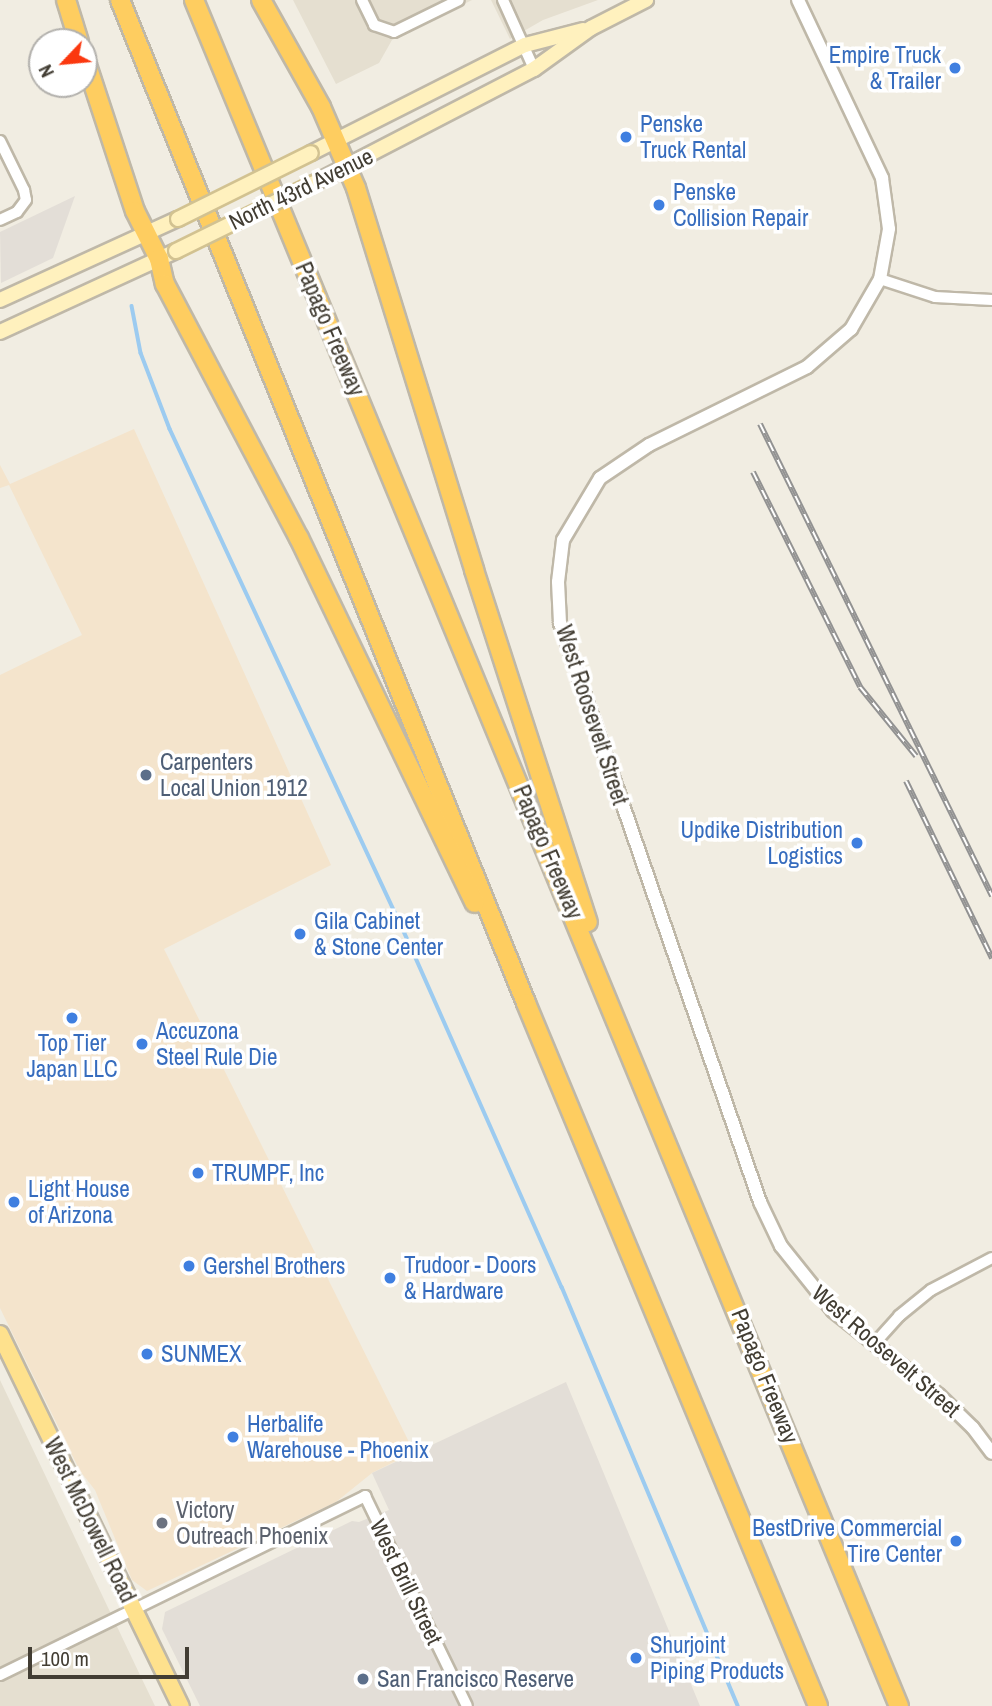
<!DOCTYPE html>
<style>
body{margin:0}
#map{position:relative;width:992px;height:1706px;overflow:hidden;background:#f1ede2;font-family:"Archivo Narrow",sans-serif}
div>[style]{position:absolute}
.residential>*{inset:0;background:#e5dfd0}
.commercial>*{inset:0;background:#f4e4cc}
.industrial>*{inset:0;background:#e3ded7}
.stream>*{height:3.5px;margin:-1.75px;padding:0 1.75px;transform-origin:1.75px;border-radius:1.75px;background:#9ccbf0}
.roads{filter:drop-shadow(2px 0 #bfb8a8) drop-shadow(-2px 0 #bfb8a8) drop-shadow(0 2px #bfb8a8) drop-shadow(0 -2px #bfb8a8)}
.minor>*{height:10px;margin:-5px;padding:0 5px;transform-origin:5px;border-radius:5px;background:#fff}
.tertiary>*{height:12px;margin:-6px;padding:0 6px;transform-origin:6px;border-radius:6px;background:#fff}
.secondary>*{height:14px;margin:-7px;padding:0 7px;transform-origin:7px;border-radius:7px;background:#fff1be}
.primary>*{height:16px;margin:-8px;padding:0 8px;transform-origin:8px;border-radius:8px;background:#fee18d}
.motorway>*{height:18px;margin:-9px;padding:0 9px;transform-origin:9px;border-radius:9px;background:#fecd60}
.rail>*{height:6px;margin-top:-3px;transform-origin:0;background:repeating-linear-gradient(90deg,#fff 0 10px,#929292 0 20px);box-sizing:border-box;border-block:2px solid #929292}
.bridges{filter:drop-shadow(2px 0 #d2c291) drop-shadow(-2px 0 #d2c291) drop-shadow(0 2px #d2c291) drop-shadow(0 -2px #d2c291)}
.secondary-bridge>*{height:14px;margin:-7px;padding:0 7px;transform-origin:7px;border-radius:7px;background:#fff1be}
.dots>*{width:19px;height:19px;translate:-50% -50%;box-sizing:border-box;border:4px solid #fff;border-radius:50%}
span{translate:-50% -50%;white-space:nowrap;text-align:center;line-height:1.15;-webkit-text-stroke:7px #fff;paint-order:stroke}
.shop-label{font-size:23px;color:#366cbe}
.right{translate:-100% -50%;text-align:right}
.left{translate:0 -50%;text-align:left}
.street-label{font-size:23px;color:#423d33}
.service-label{font-size:23px;color:#4e5e75}
.worship-label{font-size:23px;color:#5b616d}
.north{position:absolute;left:28px;top:28px;width:70px;height:70px;box-sizing:border-box;background:#fff;border:2px solid #b3b1ad;border-radius:50%;rotate:244deg;font-size:19px;font-weight:700;line-height:28px;text-align:center;color:#423d33}
.north::after{content:'';display:block;margin:auto;width:24px;height:32px;background:#fb380f;clip-path:polygon(50% 0,100% 100%,50% 72%,0 100%)}
.scale{position:absolute;left:28px;top:1647px;width:161px;height:32px;box-sizing:border-box;border:4px solid #423d33;border-top:0;padding-left:9px;font-size:21px;line-height:24px;white-space:nowrap;color:#423d33;-webkit-text-stroke:5px #fff;paint-order:stroke}
</style>
<div id="map">
<div class="residential">
<div style="clip-path:polygon(293px 0,472px 0,392px 40px,379px 63px,336px 84px)"></div>
<div style="clip-path:polygon(491px 0,598px 0,543px 20px,510px 39px)"></div>
<div style="clip-path:polygon(0 1380px,140px 1675px,155px 1706px,0 1706px)"></div>
</div>
<div class="commercial">
<div style="clip-path:polygon(134px 429px,331px 865px,164px 949px,414px 1452px,372px 1473px,336px 1502px,147px 1591px,132px 1580px,95px 1490px,80px 1471px,0 1308px,0 675px,82px 635px,9px 485px,0 488px,0 465px,10px 484px)"></div>
</div>
<div class="industrial">
<div style="clip-path:polygon(75px 196px,53px 258px,1px 283px,0 232px)"></div>
<div style="clip-path:polygon(566px 1382px,700px 1706px,200px 1706px,162px 1629px,165px 1612px,352px 1521px,359px 1522px,389px 1510px,372px 1473px)"></div>
</div>
<div class="stream">
<div style="left:132px;top:306px;width:48px;rotate:79.2deg"></div>
<div style="left:141px;top:353px;width:81px;rotate:69.1deg"></div>
<div style="left:170px;top:429px;width:564px;rotate:65.03deg"></div>
<div style="left:408px;top:940px;width:380px;rotate:66.1deg"></div>
<div style="left:562px;top:1287px;width:454px;rotate:67.2deg"></div>
</div>
<div class="roads">
<div class="minor">
<div style="left:362px;top:0;width:28px;rotate:64deg"></div>
<div style="left:374px;top:25px;width:21px;rotate:19deg"></div>
<div style="left:394px;top:32px;width:72px;rotate:-26.2deg"></div>
<div style="left:503px;top:0;width:76px;rotate:65.8deg"></div>
<div style="left:0;top:141px;width:55px;rotate:63.9deg"></div>
<div style="left:24px;top:190px;width:10px;rotate:79deg"></div>
<div style="left:26px;top:200px;width:15px;rotate:127deg"></div>
<div style="left:17px;top:212px;width:19px;rotate:155deg"></div>
<div style="left:880px;top:279px;width:58px;rotate:18.1deg"></div>
<div style="left:935px;top:297px;width:57px;rotate:3deg"></div>
<div style="left:874px;top:1344px;width:38px;rotate:-48deg"></div>
<div style="left:899px;top:1316px;width:41px;rotate:-39.1deg"></div>
<div style="left:931px;top:1290px;width:69px;rotate:-27.7deg"></div>
<div style="left:0;top:1675px;width:407px;rotate:-26.1deg"></div>
<div style="left:365px;top:1496px;width:233px;rotate:64.1deg"></div>
</div>
<div class="tertiary">
<div style="left:798px;top:0;width:197px;rotate:64.7deg"></div>
<div style="left:882px;top:178px;width:51px;rotate:82.2deg"></div>
<div style="left:889px;top:229px;width:51px;rotate:100.2deg"></div>
<div style="left:880px;top:279px;width:58px;rotate:120.1deg"></div>
<div style="left:851px;top:329px;width:58px;rotate:139.2deg"></div>
<div style="left:807px;top:367px;width:176px;rotate:153.7deg"></div>
<div style="left:649px;top:445px;width:59px;rotate:146deg"></div>
<div style="left:600px;top:478px;width:72px;rotate:120.8deg"></div>
<div style="left:563px;top:540px;width:42px;rotate:96.8deg"></div>
<div style="left:558px;top:582px;width:41px;rotate:87.2deg"></div>
<div style="left:560px;top:623px;width:613px;rotate:70.94deg"></div>
<div style="left:760px;top:1202px;width:49px;rotate:64.5deg"></div>
<div style="left:781px;top:1246px;width:83px;rotate:51.3deg"></div>
<div style="left:833px;top:1311px;width:135px;rotate:38.4deg"></div>
<div style="left:939px;top:1395px;width:47px;rotate:44.1deg"></div>
<div style="left:973px;top:1428px;width:31px;rotate:53deg"></div>
</div>
<div class="secondary">
<div style="left:311px;top:153px;width:240px;rotate:-26.8deg"></div>
<div style="left:525px;top:45px;width:60px;rotate:-14.5deg"></div>
<div style="left:314px;top:183px;width:248px;rotate:-27.4deg"></div>
<div style="left:534px;top:69px;width:70px;rotate:-35.7deg"></div>
<div style="left:591px;top:28px;width:62px;rotate:-27deg"></div>
<div style="left:0;top:300px;width:196px;rotate:-24.5deg"></div>
<div style="left:0;top:332px;width:194px;rotate:-24.7deg"></div>
</div>
<div class="primary">
<div style="left:0;top:1334px;width:414px;rotate:64.1deg"></div>
</div>
<div class="motorway">
<div style="left:66px;top:0;width:44px;rotate:72.8deg"></div>
<div style="left:120px;top:0;width:1082px;rotate:67.96deg"></div>
<div style="left:526px;top:1003px;width:761px;rotate:67.44deg"></div>
<div style="left:194px;top:0;width:1846px;rotate:67.55deg"></div>
<div style="left:261px;top:0;width:123px;rotate:60.7deg"></div>
<div style="left:321px;top:107px;width:88px;rotate:66.6deg"></div>
<div style="left:356px;top:188px;width:400px;rotate:72.8deg"></div>
<div style="left:474px;top:570px;width:370px;rotate:72.1deg"></div>
<div style="left:84px;top:56px;width:163px;rotate:71.8deg"></div>
<div style="left:135px;top:211px;width:54px;rotate:63.4deg"></div>
<div style="left:159px;top:259px;width:26px;rotate:77deg"></div>
<div style="left:165px;top:284px;width:287px;rotate:62.2deg"></div>
<div style="left:299px;top:538px;width:405px;rotate:64.3deg"></div>
</div>
</div>
<div class="rail">
<div style="left:760px;top:424px;width:526px;rotate:63.82deg"></div>
<div style="left:753px;top:472px;width:240px;rotate:63.5deg"></div>
<div style="left:860px;top:687px;width:89px;rotate:50.9deg"></div>
<div style="left:906px;top:781px;width:197px;rotate:64.1deg"></div>
</div>
<div class="bridges">
<div class="secondary-bridge">
<div style="left:178px;top:219px;width:148px;rotate:-26.4deg"></div>
<div style="left:176px;top:251px;width:154px;rotate:-26.2deg"></div>
</div>
</div>
<div class="dots">
<div style="left:955px;top:68px;background:#3f7fe0"></div>
<div style="left:626px;top:137px;background:#3f7fe0"></div>
<div style="left:659px;top:205px;background:#3f7fe0"></div>
<div style="left:146px;top:775px;background:#5c6f8a"></div>
<div style="left:857px;top:843px;background:#3f7fe0"></div>
<div style="left:300px;top:934px;background:#3f7fe0"></div>
<div style="left:72px;top:1018px;background:#3f7fe0"></div>
<div style="left:142px;top:1044px;background:#3f7fe0"></div>
<div style="left:198px;top:1173px;background:#3f7fe0"></div>
<div style="left:14px;top:1202px;background:#3f7fe0"></div>
<div style="left:189px;top:1266px;background:#3f7fe0"></div>
<div style="left:390px;top:1278px;background:#3f7fe0"></div>
<div style="left:147px;top:1354px;background:#3f7fe0"></div>
<div style="left:233px;top:1437px;background:#3f7fe0"></div>
<div style="left:162px;top:1523px;background:#6b7280"></div>
<div style="left:956px;top:1541px;background:#3f7fe0"></div>
<div style="left:636px;top:1658px;background:#3f7fe0"></div>
<div style="left:363px;top:1679px;background:#5c6f8a"></div>
</div>
<div class="shop-label">
<span class="right" style="left:941px;top:68px">Empire Truck<br>&amp; Trailer</span>
<span class="left" style="left:640px;top:137px">Penske<br>Truck Rental</span>
<span class="left" style="left:673px;top:205px">Penske<br>Collision Repair</span>
<span class="right" style="left:843px;top:843px">Updike Distribution<br>Logistics</span>
<span class="left" style="left:314px;top:934px">Gila Cabinet<br>&amp; Stone Center</span>
<span class="left" style="left:156px;top:1044px">Accuzona<br>Steel Rule Die</span>
<span style="left:72px;top:1056px">Top Tier<br>Japan LLC</span>
<span class="left" style="left:212px;top:1173px">TRUMPF, Inc</span>
<span class="left" style="left:28px;top:1202px">Light House<br>of Arizona</span>
<span class="left" style="left:404px;top:1278px">Trudoor - Doors<br>&amp; Hardware</span>
<span class="left" style="left:203px;top:1266px">Gershel Brothers</span>
<span class="left" style="left:161px;top:1354px">SUNMEX</span>
<span class="left" style="left:247px;top:1437px">Herbalife<br>Warehouse - Phoenix</span>
<span class="right" style="left:942px;top:1541px">BestDrive Commercial<br>Tire Center</span>
<span class="left" style="left:650px;top:1658px">Shurjoint<br>Piping Products</span>
</div>
<div class="street-label">
<span style="left:301px;top:189px;rotate:-26deg">North 43rd Avenue</span>
<span style="left:330px;top:329px;rotate:67deg">Papago Freeway</span>
<span style="left:592px;top:715px;rotate:72deg">West Roosevelt Street</span>
<span style="left:548px;top:852px;rotate:67deg">Papago Freeway</span>
<span style="left:886px;top:1351px;rotate:41deg">West Roosevelt Street</span>
<span style="left:765px;top:1376px;rotate:68deg">Papago Freeway</span>
<span style="left:90px;top:1520px;rotate:64deg">West McDowell Road</span>
<span style="left:406px;top:1582px;rotate:64deg">West Brill Street</span>
</div>
<div class="service-label">
<span class="left" style="left:160px;top:775px">Carpenters<br>Local Union 1912</span>
<span class="left" style="left:377px;top:1679px">San Francisco Reserve</span>
</div>
<div class="worship-label">
<span class="left" style="left:176px;top:1523px">Victory<br>Outreach Phoenix</span>
</div>
<div class="north">N</div>
<div class="scale">100 m</div>
</div>
